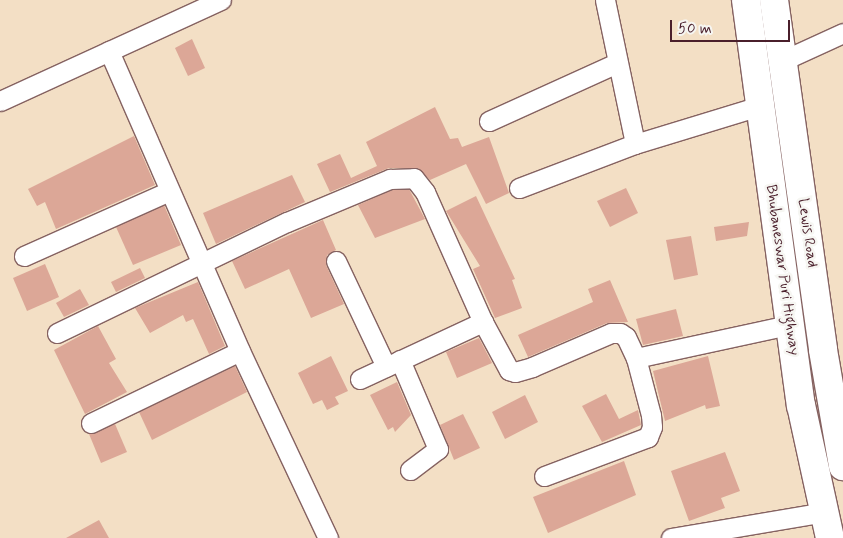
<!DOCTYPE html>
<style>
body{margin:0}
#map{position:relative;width:843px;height:538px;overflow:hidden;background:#f3dfc5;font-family:Mynerve,sans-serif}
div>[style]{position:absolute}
.building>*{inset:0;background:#dca797}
.roads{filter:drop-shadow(1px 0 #856261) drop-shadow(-1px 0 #856261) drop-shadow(0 1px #856261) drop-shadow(0 -1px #856261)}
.street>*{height:19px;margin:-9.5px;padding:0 9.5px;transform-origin:9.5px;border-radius:9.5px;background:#fff}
.highway>*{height:28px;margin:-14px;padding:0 14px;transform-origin:14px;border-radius:14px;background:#fff}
span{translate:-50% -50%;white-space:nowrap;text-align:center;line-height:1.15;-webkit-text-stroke:5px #f6f6f2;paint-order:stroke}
.street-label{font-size:15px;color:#4a1f2b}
.scale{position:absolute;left:670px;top:20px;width:120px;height:22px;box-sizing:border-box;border:2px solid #4a1f2b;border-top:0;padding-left:6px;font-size:15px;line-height:18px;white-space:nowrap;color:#4a1f2b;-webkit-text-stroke:4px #f6f6f2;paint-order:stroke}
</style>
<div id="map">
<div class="building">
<div style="clip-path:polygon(192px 39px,205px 68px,188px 76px,175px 48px)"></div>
<div style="clip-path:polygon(435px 107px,450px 139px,458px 138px,462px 147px,489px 137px,509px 193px,486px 204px,466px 164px,430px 180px,418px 168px,389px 168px,330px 192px,317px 164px,340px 154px,351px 178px,377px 166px,366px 142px)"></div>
<div style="clip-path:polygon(134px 136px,155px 185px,56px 229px,45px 202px,37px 206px,28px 189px)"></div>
<div style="clip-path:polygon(292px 175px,305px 202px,216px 244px,203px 213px)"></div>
<div style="clip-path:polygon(626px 188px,638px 213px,610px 227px,597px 201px)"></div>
<div style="clip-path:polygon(409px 189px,425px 219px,375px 238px,358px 205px,392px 190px)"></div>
<div style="clip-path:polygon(476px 196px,515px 279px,512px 280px,522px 308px,495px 318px,473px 269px,480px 266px,446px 211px)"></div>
<div style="clip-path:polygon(164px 205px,181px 245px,133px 265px,116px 227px)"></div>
<div style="clip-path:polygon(323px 220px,336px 250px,327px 255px,326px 265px,344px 304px,311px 318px,289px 269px,245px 289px,232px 261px)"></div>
<div style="clip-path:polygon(749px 222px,747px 236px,716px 241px,714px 227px)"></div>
<div style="clip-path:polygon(691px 236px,698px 275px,674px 280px,666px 240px)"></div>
<div style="clip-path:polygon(45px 264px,59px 297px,27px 311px,13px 278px)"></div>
<div style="clip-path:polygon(140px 268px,145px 278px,116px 292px,111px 282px)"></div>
<div style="clip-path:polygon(610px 280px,628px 322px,607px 323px,528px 357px,518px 335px,593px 302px,588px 289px)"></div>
<div style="clip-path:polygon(198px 282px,225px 346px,209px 354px,193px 319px,186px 322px,183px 315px,150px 333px,135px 308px)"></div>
<div style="clip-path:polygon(80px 289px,89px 305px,64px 317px,56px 303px)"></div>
<div style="clip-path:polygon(676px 309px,683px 336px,643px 345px,636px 319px)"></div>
<div style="clip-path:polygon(98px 326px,116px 359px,109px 363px,127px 392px,85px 414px,54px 350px)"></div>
<div style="clip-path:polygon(479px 338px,492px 363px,457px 378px,446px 352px)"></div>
<div style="clip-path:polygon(331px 356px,348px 391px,335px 397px,339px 404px,327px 410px,322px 400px,313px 404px,298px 373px)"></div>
<div style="clip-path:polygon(708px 356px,720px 406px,706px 409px,705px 405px,665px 421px,653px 371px)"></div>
<div style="clip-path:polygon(235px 366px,247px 392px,152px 440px,139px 412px)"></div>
<div style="clip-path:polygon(397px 382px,411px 415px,395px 432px,393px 427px,388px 430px,370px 395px)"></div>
<div style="clip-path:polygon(606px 394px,619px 419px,638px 410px,641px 425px,602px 442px,582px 406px)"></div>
<div style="clip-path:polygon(525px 395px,538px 422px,505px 439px,492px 412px)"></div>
<div style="clip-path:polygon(463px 414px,480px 448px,454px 460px,440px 425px)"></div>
<div style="clip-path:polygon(115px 424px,127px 452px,101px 463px,89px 434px)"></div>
<div style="clip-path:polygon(725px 452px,740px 491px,721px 498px,725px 508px,689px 521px,671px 471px)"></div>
<div style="clip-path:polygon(624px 461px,636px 495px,548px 533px,533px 497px)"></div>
<div style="clip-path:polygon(99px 520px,109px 538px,66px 538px)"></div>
</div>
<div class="roads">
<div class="street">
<div style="left:605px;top:0;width:147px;rotate:78.2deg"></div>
<div style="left:109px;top:51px;width:327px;rotate:66.4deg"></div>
<div style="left:240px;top:351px;width:207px;rotate:64.8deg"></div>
<div style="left:782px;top:61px;width:67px;rotate:-24.7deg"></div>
<div style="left:0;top:101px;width:243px;rotate:-24.6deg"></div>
<div style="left:489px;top:121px;width:141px;rotate:-24.4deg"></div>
<div style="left:519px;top:188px;width:124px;rotate:-20.8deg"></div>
<div style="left:635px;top:144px;width:130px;rotate:-17deg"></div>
<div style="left:24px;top:256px;width:159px;rotate:-24.1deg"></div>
<div style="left:336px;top:261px;width:117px;rotate:64.7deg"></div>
<div style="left:57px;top:333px;width:255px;rotate:-25.8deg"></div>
<div style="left:287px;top:222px;width:112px;rotate:-22.7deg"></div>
<div style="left:390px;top:179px;width:24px;rotate:-2deg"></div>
<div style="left:414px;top:178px;width:18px;rotate:52deg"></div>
<div style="left:425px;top:192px;width:142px;rotate:66deg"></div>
<div style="left:483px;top:322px;width:55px;rotate:61.6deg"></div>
<div style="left:509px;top:370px;width:6px;rotate:18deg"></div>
<div style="left:515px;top:372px;width:18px;rotate:-16deg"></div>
<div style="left:532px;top:367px;width:86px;rotate:-23.3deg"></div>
<div style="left:611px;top:333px;width:9px"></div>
<div style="left:620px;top:333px;width:7px;rotate:34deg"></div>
<div style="left:626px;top:337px;width:23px;rotate:65deg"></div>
<div style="left:636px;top:358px;width:59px;rotate:75.3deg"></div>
<div style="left:651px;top:415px;width:12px;rotate:85deg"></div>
<div style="left:652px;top:427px;width:11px;rotate:112deg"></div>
<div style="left:648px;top:437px;width:111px;rotate:159.4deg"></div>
<div style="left:636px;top:358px;width:157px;rotate:-12.2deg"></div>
<div style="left:400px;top:360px;width:97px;rotate:66.9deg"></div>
<div style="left:438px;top:449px;width:35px;rotate:143deg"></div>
<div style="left:360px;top:379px;width:136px;rotate:-24.9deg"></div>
<div style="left:91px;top:423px;width:165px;rotate:-25.8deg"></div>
<div style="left:671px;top:538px;width:155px;rotate:-9.6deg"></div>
</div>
<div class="highway">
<div style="left:746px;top:0;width:409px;rotate:82.3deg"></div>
<div style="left:801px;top:405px;width:136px;rotate:77.7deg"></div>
<div style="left:774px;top:0;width:353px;rotate:82deg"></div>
<div style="left:823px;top:350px;width:118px;rotate:80.2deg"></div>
</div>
</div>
<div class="street-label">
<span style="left:807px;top:233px;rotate:82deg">Lewis Road</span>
<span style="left:782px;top:270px;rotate:82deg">Bhubaneswar Puri Highway</span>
</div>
<div class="scale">50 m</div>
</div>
